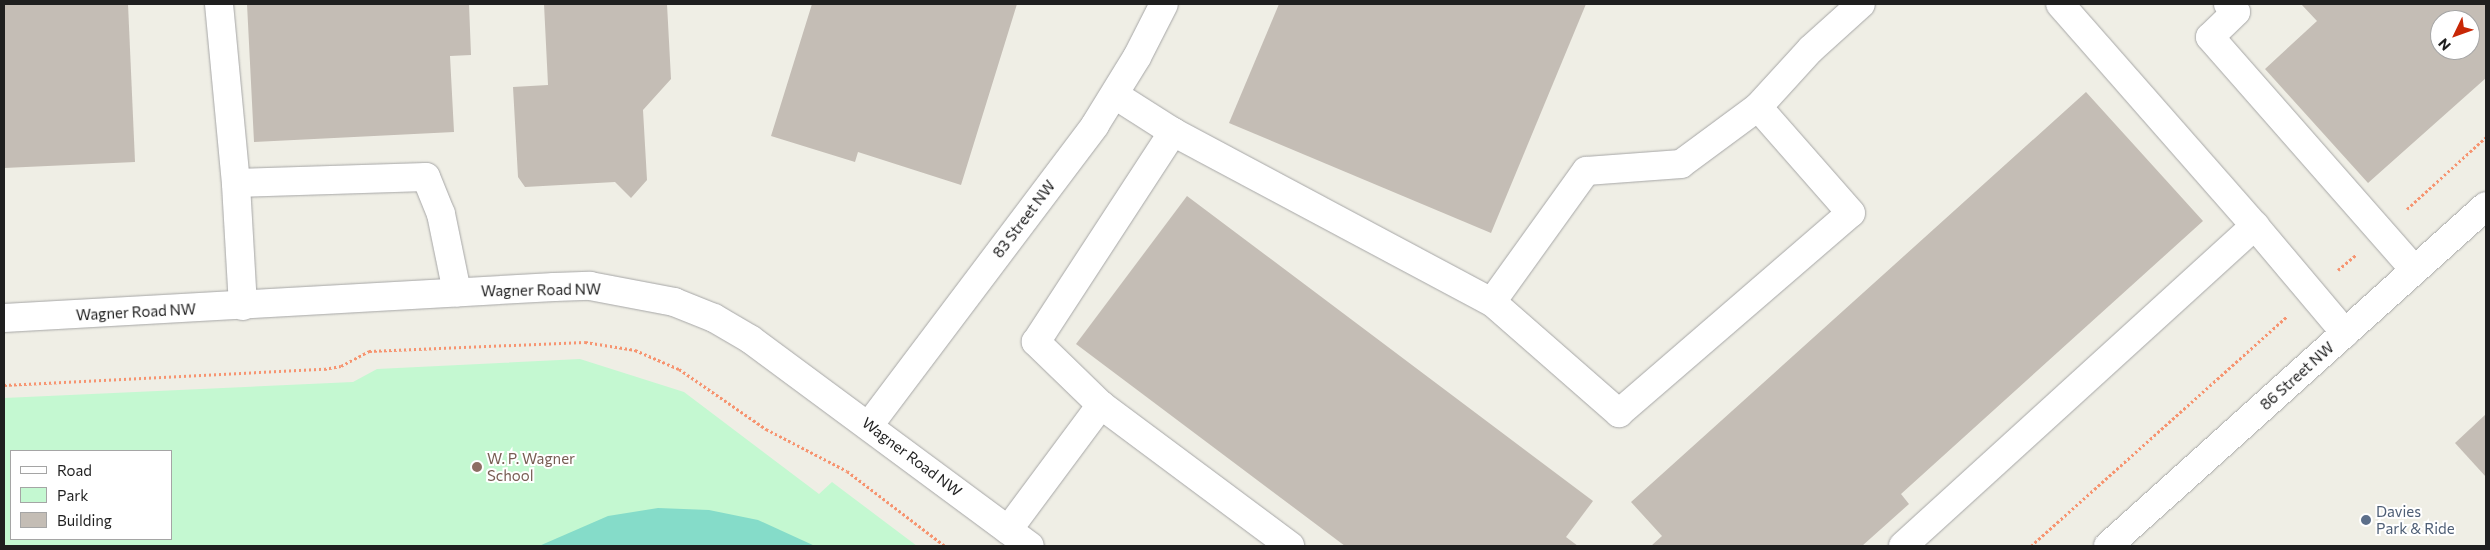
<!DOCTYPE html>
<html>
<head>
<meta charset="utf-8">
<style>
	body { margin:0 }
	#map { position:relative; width:2490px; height:550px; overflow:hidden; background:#efeee5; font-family:Commissioner,sans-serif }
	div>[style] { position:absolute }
	.park>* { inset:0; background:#c4f8d1 }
	.pitch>* { inset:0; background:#85dcc9 }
	.building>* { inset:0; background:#c4bdb5 }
	.path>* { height:3px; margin-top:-1.5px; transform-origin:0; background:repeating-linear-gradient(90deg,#f69470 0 2.5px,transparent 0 5px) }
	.roads { filter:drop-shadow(0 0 1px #a6a6a6) drop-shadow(0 0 1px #a6a6a6) }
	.minor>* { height:28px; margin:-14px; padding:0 14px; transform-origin:14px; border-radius:14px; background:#fff }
	.dots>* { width:14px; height:14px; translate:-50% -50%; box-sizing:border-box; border:2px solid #fff; border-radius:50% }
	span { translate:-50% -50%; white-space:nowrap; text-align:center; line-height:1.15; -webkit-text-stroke:4px #fff; paint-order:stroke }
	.street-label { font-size:15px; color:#1f1f1f }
	.education-label { font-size:15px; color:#785e54 }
	.left { translate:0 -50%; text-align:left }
	.service-label { font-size:15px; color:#4e5e75 }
	.frame { position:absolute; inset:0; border:5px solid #1f1f1f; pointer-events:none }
	.legend { position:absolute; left:10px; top:450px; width:162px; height:90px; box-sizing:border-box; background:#fff; border:1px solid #a5a5a5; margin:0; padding:6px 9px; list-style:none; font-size:15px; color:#1f1f1f }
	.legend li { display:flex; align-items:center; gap:10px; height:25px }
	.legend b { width:25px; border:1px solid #a5a5a5 }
	.north { position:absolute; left:2430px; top:10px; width:50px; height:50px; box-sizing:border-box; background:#fff; border:1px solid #a5a5a5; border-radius:50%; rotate:228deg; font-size:14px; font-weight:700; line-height:20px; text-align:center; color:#1f1f1f }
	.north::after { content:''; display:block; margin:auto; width:18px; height:22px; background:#c82706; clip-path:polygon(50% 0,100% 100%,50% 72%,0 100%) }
</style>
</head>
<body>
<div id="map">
	<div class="park">
		<i style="clip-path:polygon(evenodd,580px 359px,684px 392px,819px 494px,832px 482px,917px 546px,4px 546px,4px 398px,353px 382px,377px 369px,580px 359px,11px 451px,171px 451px,171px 539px,11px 539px,11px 451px)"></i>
	</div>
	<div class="pitch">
		<i style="clip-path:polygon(658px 508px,709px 510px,758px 520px,815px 546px,539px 546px,608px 516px)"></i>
	</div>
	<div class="building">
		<i style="clip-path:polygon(4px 4px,128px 4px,135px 162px,4px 168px)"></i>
		<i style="clip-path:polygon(247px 4px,469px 4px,471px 55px,450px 56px,454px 132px,254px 142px)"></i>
		<i style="clip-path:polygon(544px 4px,667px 4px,671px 79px,643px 110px,647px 180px,631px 198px,615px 182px,525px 187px,518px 177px,513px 87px,548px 85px)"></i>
		<i style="clip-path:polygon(812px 4px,1017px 4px,961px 185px,858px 152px,855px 162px,771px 136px)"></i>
		<i style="clip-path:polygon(1279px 4px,1586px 4px,1491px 233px,1229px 123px)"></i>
		<i style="clip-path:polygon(evenodd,2301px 4px,2486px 4px,2486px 78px,2368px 183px,2265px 69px,2317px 21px,2301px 4px,2440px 20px,2470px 20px,2470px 50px,2440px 50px,2440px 20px)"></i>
		<i style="clip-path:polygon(2086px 92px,2203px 221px,1901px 494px,1909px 504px,1862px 546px,1651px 546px,1662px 536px,1631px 502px)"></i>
		<i style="clip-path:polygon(1187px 196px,1593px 501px,1566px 537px,1578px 546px,1345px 546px,1076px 344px)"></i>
		<i style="clip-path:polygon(2486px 414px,2486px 477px,2455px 443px)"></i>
	</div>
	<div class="path">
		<i style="left:2407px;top:209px;width:107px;rotate:-42.3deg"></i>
		<i style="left:2338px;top:270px;width:23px;rotate:-40deg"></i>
		<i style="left:4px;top:385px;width:320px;rotate:-2.9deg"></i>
		<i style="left:324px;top:369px;width:17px;rotate:-10deg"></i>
		<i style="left:341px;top:366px;width:32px;rotate:-28deg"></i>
		<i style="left:369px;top:351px;width:216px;rotate:-2.4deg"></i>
		<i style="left:585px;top:342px;width:51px;rotate:9.1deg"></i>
		<i style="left:635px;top:350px;width:48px;rotate:23.4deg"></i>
		<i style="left:679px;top:369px;width:106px;rotate:34.6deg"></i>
		<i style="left:766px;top:429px;width:91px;rotate:27.4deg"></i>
		<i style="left:847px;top:471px;width:123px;rotate:37.4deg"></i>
		<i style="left:2031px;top:546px;width:344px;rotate:-41.9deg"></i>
	</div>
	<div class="roads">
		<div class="minor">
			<i style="left:219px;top:4px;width:180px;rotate:84.6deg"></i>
			<i style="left:2228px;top:4px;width:11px;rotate:45deg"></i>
			<i style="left:2236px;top:12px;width:36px;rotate:136deg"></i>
			<i style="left:2210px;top:37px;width:310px;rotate:48.7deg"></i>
			<i style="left:1115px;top:95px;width:69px;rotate:32.5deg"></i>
			<i style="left:1173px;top:132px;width:361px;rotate:28.1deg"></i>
			<i style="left:1492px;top:302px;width:169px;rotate:41.2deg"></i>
			<i style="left:1619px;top:413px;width:306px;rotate:-40.8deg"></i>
			<i style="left:1851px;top:213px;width:141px;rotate:-131.3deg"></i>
			<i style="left:1758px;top:107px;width:96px;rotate:143.5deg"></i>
			<i style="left:1681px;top:164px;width:95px;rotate:175.8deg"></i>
			<i style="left:1586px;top:171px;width:161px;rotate:125.7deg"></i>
			<i style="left:1758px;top:107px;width:79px;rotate:-47.6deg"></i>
			<i style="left:1811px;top:49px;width:67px;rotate:-42deg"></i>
			<i style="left:2255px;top:226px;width:140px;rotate:49.9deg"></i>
			<i style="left:243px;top:306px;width:123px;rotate:-93.3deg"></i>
			<i style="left:236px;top:183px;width:190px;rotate:-1.8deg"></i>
			<i style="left:426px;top:177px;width:40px;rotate:68deg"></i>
			<i style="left:441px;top:214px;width:80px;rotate:78.4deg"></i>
			<i style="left:4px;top:318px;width:551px;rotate:-3.23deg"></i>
			<i style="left:554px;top:287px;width:36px;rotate:-2deg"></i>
			<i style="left:590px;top:286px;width:86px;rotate:10.8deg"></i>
			<i style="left:674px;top:302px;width:43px;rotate:21.8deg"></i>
			<i style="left:714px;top:318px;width:42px;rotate:30.3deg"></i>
			<i style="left:750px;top:339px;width:348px;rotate:36.5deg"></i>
			<i style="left:1101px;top:405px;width:91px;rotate:-135.9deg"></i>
			<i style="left:1036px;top:342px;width:251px;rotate:-56.9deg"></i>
			<i style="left:870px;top:424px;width:374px;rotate:-53deg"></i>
			<i style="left:1095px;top:125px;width:80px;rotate:-58.3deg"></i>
			<i style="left:1137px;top:57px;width:59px;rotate:-63deg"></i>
			<i style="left:1008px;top:530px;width:156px;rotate:-53.4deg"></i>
			<i style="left:1101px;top:405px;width:236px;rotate:36.7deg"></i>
			<i style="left:1903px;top:546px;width:476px;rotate:-42.3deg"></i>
			<i style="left:2255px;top:226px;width:295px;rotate:-131.3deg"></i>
			<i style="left:2108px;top:546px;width:508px;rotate:-41.97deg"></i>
		</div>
	</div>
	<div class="dots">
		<i style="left:477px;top:467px;background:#8d6e63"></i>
		<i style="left:2366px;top:520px;background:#5c6f8a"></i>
	</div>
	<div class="street-label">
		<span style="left:1024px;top:219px;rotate:-53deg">83 Street NW</span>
		<span style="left:541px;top:290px;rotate:-1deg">Wagner Road NW</span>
		<span style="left:136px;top:312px;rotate:-3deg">Wagner Road NW</span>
		<span style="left:2297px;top:376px;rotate:-42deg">86 Street NW</span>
		<span style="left:912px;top:457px;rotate:37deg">Wagner Road NW</span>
	</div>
	<div class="education-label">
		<span class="left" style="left:487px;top:467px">W. P. Wagner<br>School</span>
	</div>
	<div class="service-label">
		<span class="left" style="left:2376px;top:520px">Davies<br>Park &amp; Ride</span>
	</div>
	<div class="frame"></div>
	<ul class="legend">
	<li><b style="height:6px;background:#fff"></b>Road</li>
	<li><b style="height:14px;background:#c4f8d1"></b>Park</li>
	<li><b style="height:14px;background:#c4bdb5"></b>Building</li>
	</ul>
	<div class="north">N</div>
</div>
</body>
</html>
